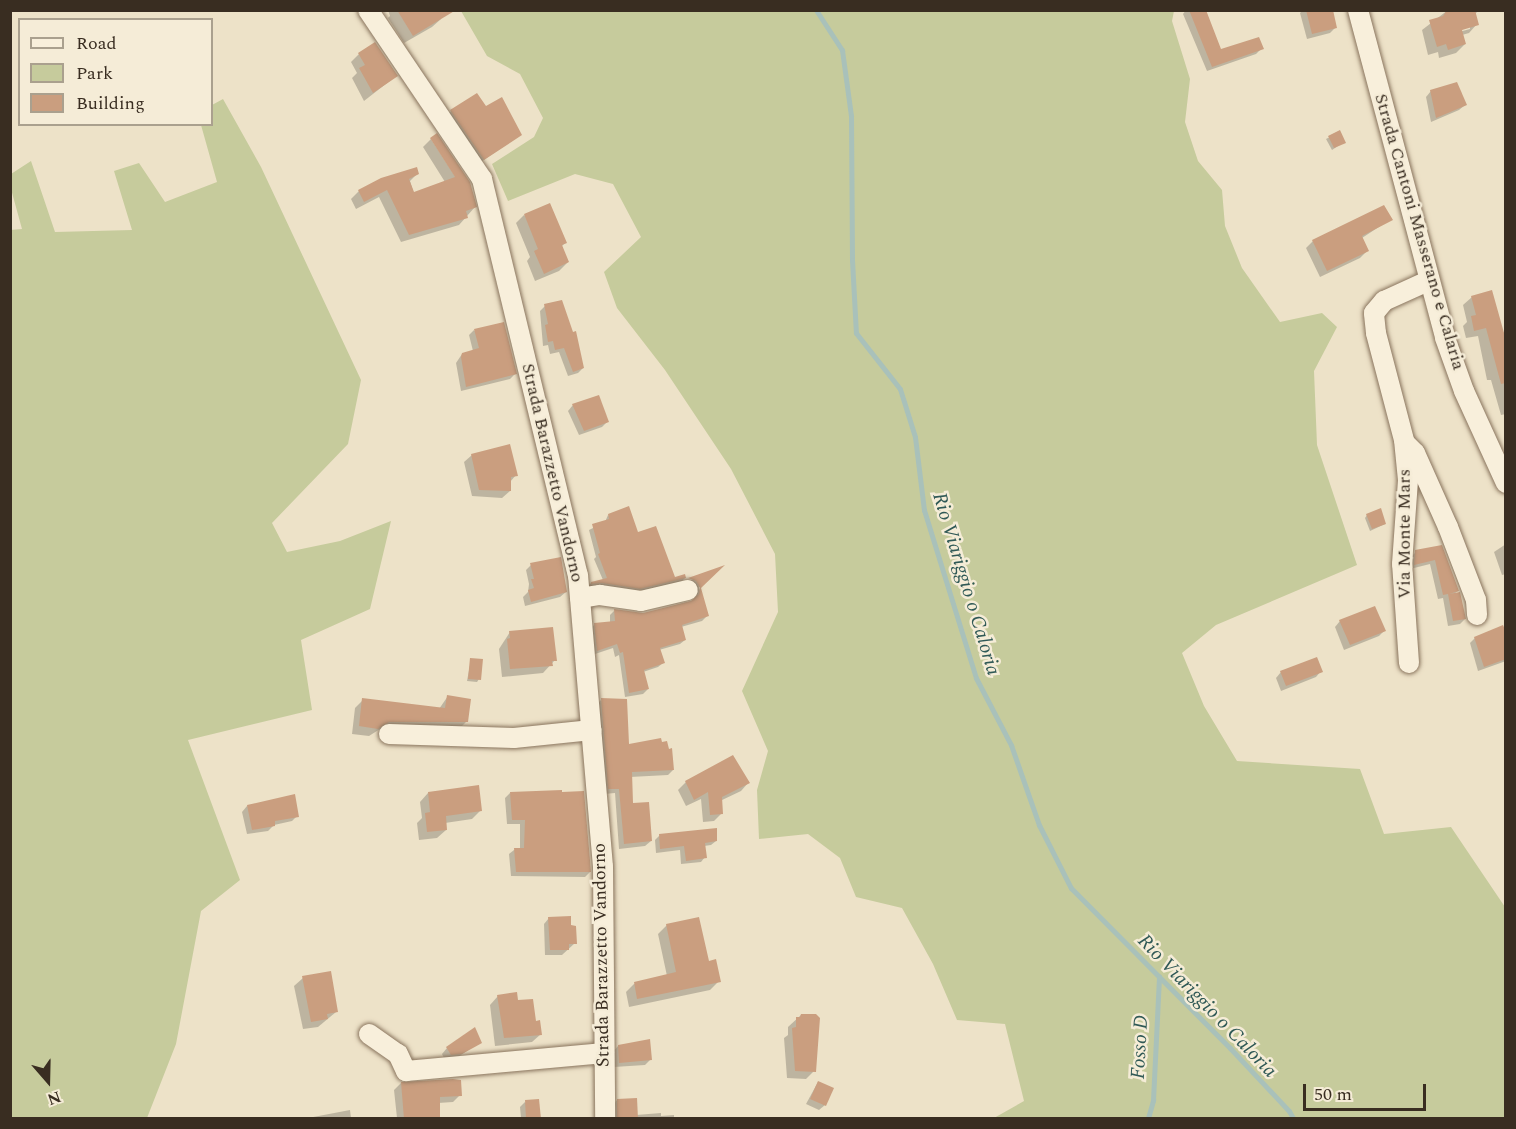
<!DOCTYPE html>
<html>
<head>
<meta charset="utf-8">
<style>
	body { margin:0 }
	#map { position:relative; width:1516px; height:1129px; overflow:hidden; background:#ede2c8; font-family:Spectral,serif }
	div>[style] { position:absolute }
	.green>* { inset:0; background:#c6cb9c }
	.shadow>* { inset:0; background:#0003 }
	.stream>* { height:5px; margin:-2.5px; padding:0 2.5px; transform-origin:2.5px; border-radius:2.5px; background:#a9c1ba }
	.building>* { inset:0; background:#ca9e7f }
	.roads { filter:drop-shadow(0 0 2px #89745d) drop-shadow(0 0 2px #89745d) }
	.minor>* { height:20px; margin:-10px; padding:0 10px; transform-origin:10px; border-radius:10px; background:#f8efdb }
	span { translate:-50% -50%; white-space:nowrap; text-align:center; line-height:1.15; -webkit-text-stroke:5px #f5ecd7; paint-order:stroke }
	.street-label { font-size:18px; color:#392d21 }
	.water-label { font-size:20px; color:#305956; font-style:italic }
	.frame { position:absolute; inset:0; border:12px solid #392d21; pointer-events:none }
	.legend { position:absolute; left:18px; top:18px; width:195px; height:108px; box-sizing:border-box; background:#f5ecd7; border:2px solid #aaa08e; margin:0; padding:8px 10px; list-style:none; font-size:18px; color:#392d21 }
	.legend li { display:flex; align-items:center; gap:12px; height:30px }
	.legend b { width:30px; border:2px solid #aaa08e }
	.north { position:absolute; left:18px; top:1051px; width:60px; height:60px; -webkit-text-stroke:4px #f5ecd7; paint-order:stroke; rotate:160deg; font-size:16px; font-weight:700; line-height:24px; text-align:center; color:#392d21 }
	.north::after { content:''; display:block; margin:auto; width:21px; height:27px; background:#392d21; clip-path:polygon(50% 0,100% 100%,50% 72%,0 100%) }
	.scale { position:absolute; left:1303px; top:1084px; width:123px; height:27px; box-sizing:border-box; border:3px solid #392d21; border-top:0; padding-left:8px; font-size:18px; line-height:21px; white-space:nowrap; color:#392d21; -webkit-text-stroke:4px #f5ecd7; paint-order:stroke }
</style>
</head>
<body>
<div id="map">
	<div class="green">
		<i style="clip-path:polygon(461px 11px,1174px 11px,1172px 21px,1190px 79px,1185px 122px,1198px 161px,1222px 190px,1225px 226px,1242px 268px,1280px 322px,1322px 313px,1337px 327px,1314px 371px,1317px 445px,1357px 565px,1216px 625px,1182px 653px,1204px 706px,1237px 761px,1360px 769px,1384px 834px,1451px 827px,1505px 907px,1505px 1118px,994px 1118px,1024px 1101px,1005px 1024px,957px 1020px,933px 964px,902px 908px,856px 897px,840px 858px,808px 834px,759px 839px,757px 790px,768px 751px,742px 691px,778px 612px,775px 554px,731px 469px,665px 370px,617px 308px,604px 272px,641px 237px,613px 184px,575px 174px,508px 201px,492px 164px,534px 137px,543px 118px,520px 74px,487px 56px)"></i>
		<i style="clip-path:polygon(223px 99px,261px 167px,361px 380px,348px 444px,272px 523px,287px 552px,340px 541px,391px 521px,370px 609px,301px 640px,312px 710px,188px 740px,240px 880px,201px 911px,176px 1044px,147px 1118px,11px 1118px,10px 230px,22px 229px,11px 189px,11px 174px,31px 161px,55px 232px,132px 230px,114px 171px,139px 163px,165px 202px,217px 182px,201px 125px,212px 124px,212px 105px)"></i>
	</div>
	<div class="shadow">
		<i style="clip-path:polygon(436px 10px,441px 19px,432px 27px,404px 43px,388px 18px,390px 16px,388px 10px)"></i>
		<i style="clip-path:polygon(1186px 10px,1205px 10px,1220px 51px,1262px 48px,1256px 54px,1207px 71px,1183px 14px)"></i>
		<i style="clip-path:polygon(1303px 10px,1331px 10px,1335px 28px,1330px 33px,1307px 39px,1300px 13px)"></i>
		<i style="clip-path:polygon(evenodd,1448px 10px,1478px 10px,1475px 15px,1477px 24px,1469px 33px,1462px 35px,1465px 44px,1456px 53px,1439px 58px,1438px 52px,1428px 55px,1422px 30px,1448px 10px,1470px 26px,1470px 29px,1455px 33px,1470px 26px)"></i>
		<i style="clip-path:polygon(359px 54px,396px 76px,364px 101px,352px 78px,357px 73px,351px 62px)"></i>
		<i style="clip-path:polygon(1431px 91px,1465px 105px,1459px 110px,1431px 122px,1426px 97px)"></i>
		<i style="clip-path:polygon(486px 108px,521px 134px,478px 164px,446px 117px,451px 111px)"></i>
		<i style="clip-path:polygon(1340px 132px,1344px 142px,1332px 150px,1326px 139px)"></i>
		<i style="clip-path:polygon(431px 139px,475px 207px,459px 225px,401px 242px,379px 197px,356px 209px,351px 199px,359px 191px,418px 173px,410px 181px,414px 194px,445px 182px,423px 147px)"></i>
		<i style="clip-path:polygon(524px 215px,565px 243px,561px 247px,568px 262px,559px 271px,535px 281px,527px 261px,530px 257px,516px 223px)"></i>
		<i style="clip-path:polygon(1391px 219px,1362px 238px,1367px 251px,1360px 258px,1320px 277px,1306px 248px,1313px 241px)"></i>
		<i style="clip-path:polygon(1472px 297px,1506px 336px,1506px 414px,1501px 415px,1491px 380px,1487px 380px,1478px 336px,1466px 338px,1463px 326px,1467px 322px,1463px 305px)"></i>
		<i style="clip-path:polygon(545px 306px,583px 368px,578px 373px,568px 376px,559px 352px,550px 354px,548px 345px,543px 346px,540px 311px)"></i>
		<i style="clip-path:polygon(474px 330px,515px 374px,510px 379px,461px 391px,456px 363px,462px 354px,473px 351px,469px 335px)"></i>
		<i style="clip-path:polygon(573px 405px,607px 422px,602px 427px,579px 435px,568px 411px)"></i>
		<i style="clip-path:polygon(472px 455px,516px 475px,510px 482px,510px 491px,502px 498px,472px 496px,464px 462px)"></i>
		<i style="clip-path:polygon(608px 515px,638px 534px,674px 579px,685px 578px,681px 582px,635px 592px,587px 588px,591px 583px,603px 580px,594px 559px,596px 557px,589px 530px,605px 522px)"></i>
		<i style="clip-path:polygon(1367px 515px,1385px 524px,1370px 531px,1365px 518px)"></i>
		<i style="clip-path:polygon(1506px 544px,1506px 574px,1502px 575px,1494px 552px)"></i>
		<i style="clip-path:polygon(1441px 547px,1458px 591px,1454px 594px,1465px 619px,1460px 624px,1448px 626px,1443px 598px,1438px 599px,1430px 564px,1410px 569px,1411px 557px,1416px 552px)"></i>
		<i style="clip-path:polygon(531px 565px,566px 592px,560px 597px,525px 606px,523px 597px,528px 592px,529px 584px,526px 570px)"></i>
		<i style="clip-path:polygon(719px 568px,699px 587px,707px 616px,702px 621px,681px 627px,685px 640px,680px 644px,659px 650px,663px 663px,658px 667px,643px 672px,648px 689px,643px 694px,625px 697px,619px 655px,615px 657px,613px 648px,592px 655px,590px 629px,595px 624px,610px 623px,610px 615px,614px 611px,643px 614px,695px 600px,696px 593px,685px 583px)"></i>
		<i style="clip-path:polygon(1340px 621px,1384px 631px,1379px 636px,1344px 650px,1335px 627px)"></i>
		<i style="clip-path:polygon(510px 632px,555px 660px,543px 673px,502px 677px,499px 649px)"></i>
		<i style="clip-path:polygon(1506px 637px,1506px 661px,1478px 671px,1470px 643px,1475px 638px)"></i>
		<i style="clip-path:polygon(471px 660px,479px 679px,477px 682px,467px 681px)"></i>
		<i style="clip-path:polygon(1321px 671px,1316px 677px,1281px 691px,1276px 678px,1281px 672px)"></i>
		<i style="clip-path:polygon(448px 696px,467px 721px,459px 729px,380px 729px,369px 736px,352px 734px,355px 708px,363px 700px,439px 709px)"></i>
		<i style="clip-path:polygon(601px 700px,627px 746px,673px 770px,668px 775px,630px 777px,632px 805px,651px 841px,645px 846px,619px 849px,615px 793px,604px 794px,596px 705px)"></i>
		<i style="clip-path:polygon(686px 782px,748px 783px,741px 791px,720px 801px,722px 813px,714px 821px,703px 822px,701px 799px,686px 806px,678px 790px)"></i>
		<i style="clip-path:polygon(428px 793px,480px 811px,472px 819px,445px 823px,446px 830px,437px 838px,419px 840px,417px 823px,422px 818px,420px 802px)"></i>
		<i style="clip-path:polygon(510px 793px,590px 872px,585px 877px,511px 876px,509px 854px,514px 850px,520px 850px,520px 824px,507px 824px,505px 798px)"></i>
		<i style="clip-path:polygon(247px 806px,297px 816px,292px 821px,274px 825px,268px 831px,247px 834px,242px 812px)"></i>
		<i style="clip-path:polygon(659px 836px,716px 841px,711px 845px,704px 846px,705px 857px,701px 862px,681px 864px,680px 850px,656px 853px,655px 840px)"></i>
		<i style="clip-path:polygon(549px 918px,570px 927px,575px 943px,562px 955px,545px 955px,544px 924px)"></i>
		<i style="clip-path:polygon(667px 925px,708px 962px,719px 981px,710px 990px,629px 1007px,626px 992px,634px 984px,667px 976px,658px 934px)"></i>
		<i style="clip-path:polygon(303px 978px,336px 1012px,318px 1027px,303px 1029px,294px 986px)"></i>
		<i style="clip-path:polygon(498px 996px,517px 1002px,535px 1022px,541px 1034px,532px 1042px,495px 1046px,490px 1005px)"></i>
		<i style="clip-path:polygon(801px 1015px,819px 1019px,814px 1071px,806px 1079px,787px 1078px,784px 1038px,788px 1035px,788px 1027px)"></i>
		<i style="clip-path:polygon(480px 1042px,455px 1059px,445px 1060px,442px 1054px,447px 1048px)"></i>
		<i style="clip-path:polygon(618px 1046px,650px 1060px,645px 1065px,614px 1067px,613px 1052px)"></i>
		<i style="clip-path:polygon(818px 1082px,825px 1105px,819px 1110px,806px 1104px)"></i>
		<i style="clip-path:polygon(401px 1083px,460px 1095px,453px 1102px,438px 1103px,439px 1118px,397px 1118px,394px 1090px)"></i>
		<i style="clip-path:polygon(617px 1100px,636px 1115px,661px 1113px,661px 1116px,674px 1115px,674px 1118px,612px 1118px,613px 1105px)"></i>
		<i style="clip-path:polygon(525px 1102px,539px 1118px,521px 1118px,520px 1107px)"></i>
		<i style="clip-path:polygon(350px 1110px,351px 1118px,308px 1118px)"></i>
	</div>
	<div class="stream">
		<i style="left:816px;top:10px;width:48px;rotate:57deg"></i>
		<i style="left:842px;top:50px;width:67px;rotate:82.2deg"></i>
		<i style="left:851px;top:116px;width:144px;rotate:89.6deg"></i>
		<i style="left:852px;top:260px;width:73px;rotate:86.9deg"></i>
		<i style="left:856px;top:333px;width:71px;rotate:51.8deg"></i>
		<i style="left:900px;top:389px;width:50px;rotate:72.6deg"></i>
		<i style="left:915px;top:437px;width:74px;rotate:83deg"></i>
		<i style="left:924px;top:510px;width:176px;rotate:72.8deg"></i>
		<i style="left:976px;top:678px;width:76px;rotate:62.4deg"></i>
		<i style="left:1011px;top:745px;width:85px;rotate:70.7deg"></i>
		<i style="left:1039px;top:825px;width:71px;rotate:63.1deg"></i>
		<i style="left:1071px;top:888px;width:226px;rotate:45.2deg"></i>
		<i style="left:1230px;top:1048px;width:86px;rotate:46.9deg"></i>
		<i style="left:1289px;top:1111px;width:8px;rotate:60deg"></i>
		<i style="left:1148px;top:1118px;width:19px;rotate:-74deg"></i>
		<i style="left:1153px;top:1100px;width:124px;rotate:-87.2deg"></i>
	</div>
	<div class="building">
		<i style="clip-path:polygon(397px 10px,456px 10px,413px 36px)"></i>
		<i style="clip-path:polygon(1189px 10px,1206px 10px,1221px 49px,1259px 37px,1264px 49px,1212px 67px)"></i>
		<i style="clip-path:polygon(1306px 10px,1333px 10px,1337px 28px,1312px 34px)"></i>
		<i style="clip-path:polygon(1447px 10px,1475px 10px,1479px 25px,1462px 30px,1466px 44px,1448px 50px,1446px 44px,1437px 47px,1429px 20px,1443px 16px)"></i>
		<i style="clip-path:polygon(375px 42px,398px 76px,373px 93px,359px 68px,365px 65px,358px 53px)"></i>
		<i style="clip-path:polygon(1457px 82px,1467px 105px,1436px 118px,1430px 90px)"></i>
		<i style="clip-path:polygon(477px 93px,486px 106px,502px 97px,522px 135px,484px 160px,450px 110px)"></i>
		<i style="clip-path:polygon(1340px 130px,1346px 143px,1334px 148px,1328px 136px)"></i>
		<i style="clip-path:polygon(437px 133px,470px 182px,477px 207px,466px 211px,468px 218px,409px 235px,387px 190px,364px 202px,358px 190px,381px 178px,417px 167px,419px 174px,409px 179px,414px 192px,455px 177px,430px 138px)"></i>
		<i style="clip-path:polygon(550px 203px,567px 243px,562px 245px,569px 262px,544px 274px,534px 251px,538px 249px,524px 214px)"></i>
		<i style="clip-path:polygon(1384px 205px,1393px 220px,1362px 236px,1369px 251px,1327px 271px,1312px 240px)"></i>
		<i style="clip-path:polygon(1492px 290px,1506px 340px,1506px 383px,1501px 384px,1486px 328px,1474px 331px,1471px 316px,1476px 315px,1471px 296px)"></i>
		<i style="clip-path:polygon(562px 300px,573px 332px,576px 331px,584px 368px,573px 372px,564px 348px,555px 350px,553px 341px,548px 342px,545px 325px,548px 324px,544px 304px)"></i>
		<i style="clip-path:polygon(504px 322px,517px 374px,466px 387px,461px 357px,462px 353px,479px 348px,474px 329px)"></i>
		<i style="clip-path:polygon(599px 395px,609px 422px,584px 431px,572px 404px)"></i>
		<i style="clip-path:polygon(510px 444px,518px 476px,511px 477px,511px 491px,479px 490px,471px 454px)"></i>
		<i style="clip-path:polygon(629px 506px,638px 532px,656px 526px,675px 577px,685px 574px,686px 578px,640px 589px,602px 583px,591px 584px,591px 582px,607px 578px,598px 554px,600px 553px,592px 524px,609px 519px,608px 514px)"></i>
		<i style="clip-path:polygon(1381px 508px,1386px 524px,1372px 529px,1366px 514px)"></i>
		<i style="clip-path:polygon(1442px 545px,1459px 591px,1449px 594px,1460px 592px,1466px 619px,1453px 621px,1448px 594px,1443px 595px,1435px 560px,1414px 565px,1415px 550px)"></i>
		<i style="clip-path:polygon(561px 557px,567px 592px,531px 602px,528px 590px,534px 588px,531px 579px,534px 579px,530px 563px)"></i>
		<i style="clip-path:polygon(725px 565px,701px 588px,709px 616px,682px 625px,686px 640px,660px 648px,665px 663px,644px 670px,649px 689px,629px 693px,623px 652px,620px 653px,617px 644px,597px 651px,594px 623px,615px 621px,614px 609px,643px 613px,691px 601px,699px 594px,700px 588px,696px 581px,688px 578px)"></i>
		<i style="clip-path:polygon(1375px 606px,1386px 631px,1350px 645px,1339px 620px)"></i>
		<i style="clip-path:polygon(1503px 625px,1506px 632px,1506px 659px,1484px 667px,1474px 637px)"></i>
		<i style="clip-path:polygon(553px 627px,557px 661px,552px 661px,553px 666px,510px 669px,507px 639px,510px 638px,509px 631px)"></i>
		<i style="clip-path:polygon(1317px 657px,1323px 672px,1286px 686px,1280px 671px)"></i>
		<i style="clip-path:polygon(470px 658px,483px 659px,481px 680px,468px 679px)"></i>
		<i style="clip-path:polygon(447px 695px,471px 699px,468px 722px,389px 722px,378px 729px,359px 726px,362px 698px,445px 708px)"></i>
		<i style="clip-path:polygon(601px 698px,627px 699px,629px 744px,661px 738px,662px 742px,667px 741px,669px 749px,672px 748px,674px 770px,632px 772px,633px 803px,649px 802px,652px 841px,624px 844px,619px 789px,608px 789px)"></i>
		<i style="clip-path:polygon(733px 755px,750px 783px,722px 797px,723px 814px,710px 815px,708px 792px,694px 800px,685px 781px)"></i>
		<i style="clip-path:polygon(479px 785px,482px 811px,446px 816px,447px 830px,427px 832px,425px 813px,430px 812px,428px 792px)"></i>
		<i style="clip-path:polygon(562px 790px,562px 792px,584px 791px,591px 872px,516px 872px,514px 848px,524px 848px,525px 820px,512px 820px,510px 792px)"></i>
		<i style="clip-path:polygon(295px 794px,299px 817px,275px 821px,275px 826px,252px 830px,247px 805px)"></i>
		<i style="clip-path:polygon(717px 828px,717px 841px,705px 843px,707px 858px,686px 861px,684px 846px,660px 849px,659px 834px)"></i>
		<i style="clip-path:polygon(571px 916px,571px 925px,576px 926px,577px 944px,569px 944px,569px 950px,550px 950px,548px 917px)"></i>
		<i style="clip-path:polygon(699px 917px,709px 961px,716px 959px,721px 982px,637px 999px,634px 982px,676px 972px,666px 924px)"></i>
		<i style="clip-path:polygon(331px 971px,338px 1012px,327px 1014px,328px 1019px,311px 1022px,302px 976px)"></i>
		<i style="clip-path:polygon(517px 992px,518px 1000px,533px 999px,536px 1021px,540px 1020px,542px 1035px,504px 1038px,497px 995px)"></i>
		<i style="clip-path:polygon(801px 1014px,816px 1014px,820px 1018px,816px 1072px,795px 1071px,792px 1028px,796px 1027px,796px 1017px,800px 1017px)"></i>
		<i style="clip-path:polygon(475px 1027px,482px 1043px,462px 1054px,451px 1055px,446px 1047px)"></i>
		<i style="clip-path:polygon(650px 1039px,652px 1060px,619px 1063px,618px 1045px)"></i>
		<i style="clip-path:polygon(453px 1079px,461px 1080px,462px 1096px,440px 1097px,440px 1119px,404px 1119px,401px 1082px)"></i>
		<i style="clip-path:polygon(818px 1081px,834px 1088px,826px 1106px,810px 1099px)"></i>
		<i style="clip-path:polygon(637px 1098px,638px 1119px,617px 1119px,617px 1099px)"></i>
		<i style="clip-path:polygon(539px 1099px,541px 1119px,526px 1119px,525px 1100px)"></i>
	</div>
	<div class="roads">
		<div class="minor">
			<i style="left:368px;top:10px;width:204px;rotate:56deg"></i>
			<i style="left:482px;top:179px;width:407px;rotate:76.4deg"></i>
			<i style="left:578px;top:575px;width:293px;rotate:85.1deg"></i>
			<i style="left:603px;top:867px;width:251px;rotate:89.5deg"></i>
			<i style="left:1358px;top:10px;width:339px;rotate:75.1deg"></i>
			<i style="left:1445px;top:338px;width:56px;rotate:70.3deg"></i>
			<i style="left:1464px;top:391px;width:101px;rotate:65.5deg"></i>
			<i style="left:1407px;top:445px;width:11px;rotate:45deg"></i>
			<i style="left:1415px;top:453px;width:81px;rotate:66deg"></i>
			<i style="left:1448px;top:527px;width:78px;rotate:69deg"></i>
			<i style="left:1476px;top:600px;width:15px;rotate:86deg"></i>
			<i style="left:580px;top:598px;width:20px;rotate:-9deg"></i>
			<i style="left:600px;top:595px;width:41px;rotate:8.3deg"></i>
			<i style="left:641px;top:601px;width:48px;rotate:-13.2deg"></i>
			<i style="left:1409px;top:663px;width:99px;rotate:-94deg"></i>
			<i style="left:1402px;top:564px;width:84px;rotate:-85.9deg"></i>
			<i style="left:1408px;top:480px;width:40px;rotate:-95.7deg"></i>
			<i style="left:1404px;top:440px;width:111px;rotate:-104.7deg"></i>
			<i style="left:1376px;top:333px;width:20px;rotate:-96deg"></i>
			<i style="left:1374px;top:313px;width:16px;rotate:-50deg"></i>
			<i style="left:1384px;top:301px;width:48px;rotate:-24.4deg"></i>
			<i style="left:389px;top:734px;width:125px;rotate:1.8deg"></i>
			<i style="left:514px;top:738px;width:78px;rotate:-5.9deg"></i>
			<i style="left:369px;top:1034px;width:35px;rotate:35deg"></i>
			<i style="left:398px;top:1054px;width:19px;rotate:65deg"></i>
			<i style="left:406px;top:1071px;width:199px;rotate:-5.2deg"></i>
		</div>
	</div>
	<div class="street-label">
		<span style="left:1419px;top:232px;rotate:74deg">Strada Cantoni Masserano e Calaria</span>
		<span style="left:552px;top:473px;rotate:77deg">Strada Barazzetto Vandorno</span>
		<span style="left:1405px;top:534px;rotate:-90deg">Via Monte Mars</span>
		<span style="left:602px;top:955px;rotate:-91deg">Strada Barazzetto Vandorno</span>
	</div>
	<div class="water-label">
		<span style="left:966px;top:584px;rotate:73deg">Rio Viariggio o Caloria</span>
		<span style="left:1207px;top:1006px;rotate:46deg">Rio Viariggio o Caloria</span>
		<span style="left:1140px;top:1047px;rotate:-87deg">Fosso D</span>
	</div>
	<div class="frame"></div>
	<ul class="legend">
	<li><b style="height:8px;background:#f8efdb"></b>Road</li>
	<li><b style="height:16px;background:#c6cb9c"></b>Park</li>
	<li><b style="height:16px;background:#ca9e7f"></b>Building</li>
	</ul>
	<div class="north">N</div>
	<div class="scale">50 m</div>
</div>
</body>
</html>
